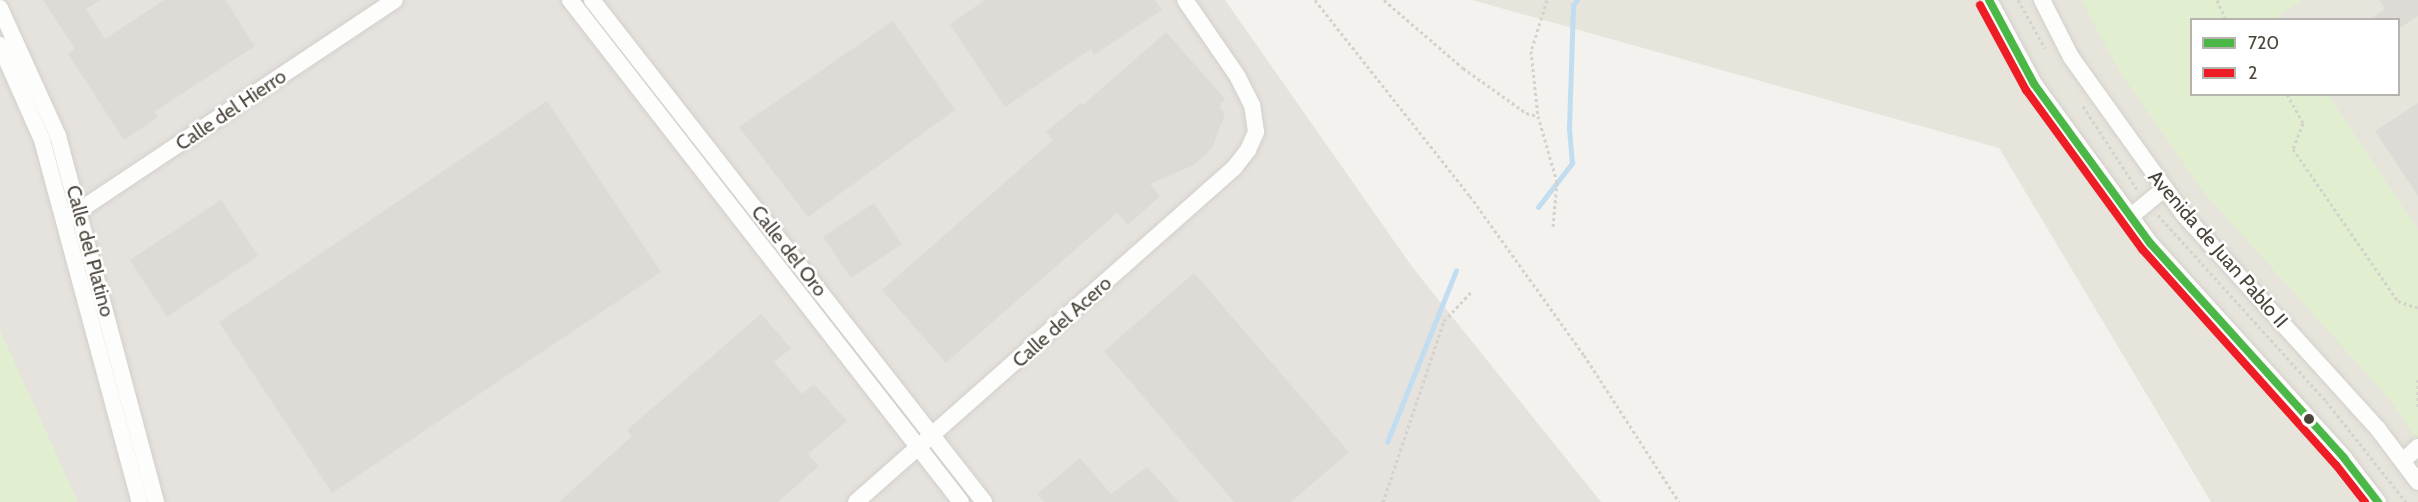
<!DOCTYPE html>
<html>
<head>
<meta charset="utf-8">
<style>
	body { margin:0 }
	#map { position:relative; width:2418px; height:502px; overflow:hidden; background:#f4f2ee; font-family:Cabin,sans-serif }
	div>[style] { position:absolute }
	.residential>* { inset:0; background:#e7e4dc }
	.industrial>* { inset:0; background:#e6e2de }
	.green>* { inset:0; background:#e1eecf }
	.stream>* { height:5px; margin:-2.5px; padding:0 2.5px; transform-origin:2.5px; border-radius:2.5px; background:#c0ddf1 }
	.building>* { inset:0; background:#dedbd6 }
	.path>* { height:3px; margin-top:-1.5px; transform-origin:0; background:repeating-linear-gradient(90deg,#d3d2cc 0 3px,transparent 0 6px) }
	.roads { filter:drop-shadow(0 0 2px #d2d0cb) drop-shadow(0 0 2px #d2d0cb) }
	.street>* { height:16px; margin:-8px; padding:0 8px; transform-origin:8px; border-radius:8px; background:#fdfdfc }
	.bus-1>* { height:8px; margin:-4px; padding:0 4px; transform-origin:4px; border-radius:4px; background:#4ab747 }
	.bus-2>* { height:8px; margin:-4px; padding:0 4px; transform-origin:4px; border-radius:4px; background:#ee1c25 }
	.dots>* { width:16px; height:16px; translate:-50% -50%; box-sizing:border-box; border:3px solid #fff; border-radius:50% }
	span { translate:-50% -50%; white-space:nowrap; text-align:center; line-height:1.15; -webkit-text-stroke:5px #fff; paint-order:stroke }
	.street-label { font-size:20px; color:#4b4439 }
	.legend { position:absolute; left:2190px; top:18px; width:210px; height:78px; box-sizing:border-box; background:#fff; border:2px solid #b7b4b0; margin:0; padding:8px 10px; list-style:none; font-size:18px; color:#4b4439 }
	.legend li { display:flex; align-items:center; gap:12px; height:30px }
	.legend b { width:30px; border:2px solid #b7b4b0 }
</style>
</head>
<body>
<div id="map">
	<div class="residential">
		<i style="clip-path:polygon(evenodd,1472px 0,2418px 0,2418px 502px,2211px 502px,1999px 148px,1472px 0,2192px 20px,2398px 20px,2398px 94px,2192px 94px,2192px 20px)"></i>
	</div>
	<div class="industrial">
		<i style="clip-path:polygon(0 0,1225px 0,1413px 268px,1601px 502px,13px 502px,0 466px)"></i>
	</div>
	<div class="green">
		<i style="clip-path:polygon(2081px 0,2303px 0,2277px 16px,2278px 19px,2192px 20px,2192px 94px,2328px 95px,2418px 230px,2418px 441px,2391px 401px,2202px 190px,2120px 72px)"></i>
		<i style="clip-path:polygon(0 330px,78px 502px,0 502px)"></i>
	</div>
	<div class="stream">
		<i style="left:1538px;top:207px;width:56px;rotate:-52.3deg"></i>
		<i style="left:1572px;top:163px;width:36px;rotate:-95deg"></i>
		<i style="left:1569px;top:127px;width:122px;rotate:-88.1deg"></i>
		<i style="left:1573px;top:5px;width:6px;rotate:-51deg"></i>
		<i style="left:1387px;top:442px;width:185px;rotate:-68.1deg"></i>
	</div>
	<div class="building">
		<i style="clip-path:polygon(43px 0,100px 0,86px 9px,105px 39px,164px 0,225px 0,255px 46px,154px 112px,158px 117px,124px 140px,68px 54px,75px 49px)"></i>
		<i style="clip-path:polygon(985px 0,1155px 0,1162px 10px,1094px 55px,1091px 49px,1005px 107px,950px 24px)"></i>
		<i style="clip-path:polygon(2379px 0,2418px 0,2418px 16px,2398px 29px,2398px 20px,2369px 20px,2385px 9px)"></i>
		<i style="clip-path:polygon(893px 21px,955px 110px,808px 217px,739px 127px)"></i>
		<i style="clip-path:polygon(1166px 32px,1225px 99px,1219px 107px,1225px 114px,1212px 148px,1194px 165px,1150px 184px,1160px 196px,1128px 225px,1117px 213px,946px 363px,882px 290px,1053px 140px,1046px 132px,1081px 103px,1083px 105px)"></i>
		<i style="clip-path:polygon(547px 101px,661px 272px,332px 493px,219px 322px)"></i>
		<i style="clip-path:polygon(2418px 103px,2418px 196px,2375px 131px)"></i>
		<i style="clip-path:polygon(221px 200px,258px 256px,167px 317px,130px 260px)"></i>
		<i style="clip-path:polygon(874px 203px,902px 244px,851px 278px,823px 237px)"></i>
		<i style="clip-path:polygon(1194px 273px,1349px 452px,1291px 502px,1234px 502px,1104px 351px)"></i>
		<i style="clip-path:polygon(761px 314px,791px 348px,774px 362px,802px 394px,814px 384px,847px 421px,808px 454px,819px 466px,778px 502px,559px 502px,632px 436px,627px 430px)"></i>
		<i style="clip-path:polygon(1080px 458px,1111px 494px,1147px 467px,1179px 502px,1044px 502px,1037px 494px)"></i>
	</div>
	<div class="path">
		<i style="left:1315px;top:0;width:250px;rotate:51.7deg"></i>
		<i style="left:1470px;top:196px;width:196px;rotate:54.4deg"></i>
		<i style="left:1584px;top:355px;width:175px;rotate:57.1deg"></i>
		<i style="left:1384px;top:0;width:104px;rotate:40.7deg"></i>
		<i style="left:1463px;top:68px;width:77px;rotate:35.5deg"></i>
		<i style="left:1526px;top:113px;width:12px;rotate:14deg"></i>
		<i style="left:1547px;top:0;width:53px;rotate:107.4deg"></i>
		<i style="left:1531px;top:51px;width:65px;rotate:83.9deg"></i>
		<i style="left:1538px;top:116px;width:69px;rotate:73.9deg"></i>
		<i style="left:1557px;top:182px;width:45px;rotate:95.1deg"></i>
		<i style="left:2018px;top:0;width:55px;rotate:60.6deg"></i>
		<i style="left:2217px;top:0;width:22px;rotate:66deg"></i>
		<i style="left:2287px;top:94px;width:33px;rotate:61deg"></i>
		<i style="left:2303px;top:123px;width:28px;rotate:111deg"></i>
		<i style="left:2293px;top:149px;width:185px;rotate:55.4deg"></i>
		<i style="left:2398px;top:301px;width:21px;rotate:19deg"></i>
		<i style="left:2083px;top:106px;width:99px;rotate:57deg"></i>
		<i style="left:2158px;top:215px;width:251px;rotate:47.9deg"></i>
		<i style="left:2326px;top:401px;width:129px;rotate:51.6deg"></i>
		<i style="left:2418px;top:379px;width:30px;rotate:90deg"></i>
		<i style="left:1383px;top:502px;width:191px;rotate:-71.4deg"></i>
		<i style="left:1444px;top:321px;width:40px;rotate:-47deg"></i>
	</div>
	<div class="roads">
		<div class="street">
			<i style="left:570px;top:0;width:636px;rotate:52.09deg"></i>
			<i style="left:592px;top:0;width:637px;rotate:52.01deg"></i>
			<i style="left:1989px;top:0;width:95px;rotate:61.8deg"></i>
			<i style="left:2034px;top:84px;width:197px;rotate:53.9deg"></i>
			<i style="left:2150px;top:243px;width:290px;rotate:47.9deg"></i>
			<i style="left:2344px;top:458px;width:56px;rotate:52.3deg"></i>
			<i style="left:2042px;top:0;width:64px;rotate:63deg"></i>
			<i style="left:2071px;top:57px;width:194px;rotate:54.4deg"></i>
			<i style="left:2184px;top:215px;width:289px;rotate:47.8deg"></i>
			<i style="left:2378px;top:429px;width:66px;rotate:53deg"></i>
			<i style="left:0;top:8px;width:141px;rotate:65.6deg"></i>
			<i style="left:58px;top:136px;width:379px;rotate:75deg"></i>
			<i style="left:0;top:45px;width:104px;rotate:66.1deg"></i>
			<i style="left:42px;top:140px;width:375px;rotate:74.9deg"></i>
			<i style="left:71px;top:216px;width:389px;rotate:-33.7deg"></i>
			<i style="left:2130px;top:217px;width:44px;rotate:-39.5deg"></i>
			<i style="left:2404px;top:460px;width:19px;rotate:-43deg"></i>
			<i style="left:856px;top:502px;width:504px;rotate:-41.46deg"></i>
			<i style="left:1234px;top:168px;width:23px;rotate:-52deg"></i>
			<i style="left:1248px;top:150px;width:20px;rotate:-66deg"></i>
			<i style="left:1256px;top:132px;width:27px;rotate:-98deg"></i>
			<i style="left:1252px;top:105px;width:31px;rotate:-117deg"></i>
			<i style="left:1238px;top:77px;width:93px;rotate:-124.5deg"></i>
		</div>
	</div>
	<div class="bus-1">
		<i style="left:1989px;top:0;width:95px;rotate:61.8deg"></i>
		<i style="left:2034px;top:84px;width:197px;rotate:53.9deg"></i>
		<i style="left:2150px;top:243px;width:290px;rotate:47.9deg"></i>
		<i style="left:2344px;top:458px;width:56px;rotate:52.3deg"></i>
	</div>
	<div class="bus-2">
		<i style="left:1980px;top:5px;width:97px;rotate:61.6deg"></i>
		<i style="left:2026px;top:90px;width:197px;rotate:53.9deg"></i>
		<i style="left:2142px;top:249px;width:290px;rotate:48.1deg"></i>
		<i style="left:2336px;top:465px;width:47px;rotate:51.9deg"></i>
	</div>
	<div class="dots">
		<i style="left:2309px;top:419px;background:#4b4439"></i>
	</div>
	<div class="street-label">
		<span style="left:231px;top:110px;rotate:-34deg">Calle del Hierro</span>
		<span style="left:2218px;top:249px;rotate:49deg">Avenida de Juan Pablo II</span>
		<span style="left:90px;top:251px;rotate:75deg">Calle del Platino</span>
		<span style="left:789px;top:251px;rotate:52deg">Calle del Oro</span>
		<span style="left:1062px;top:322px;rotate:-42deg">Calle del Acero</span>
	</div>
	<ul class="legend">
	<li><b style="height:8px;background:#4ab747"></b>720</li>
	<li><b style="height:8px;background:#ee1c25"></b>2</li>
	</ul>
</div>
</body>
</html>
